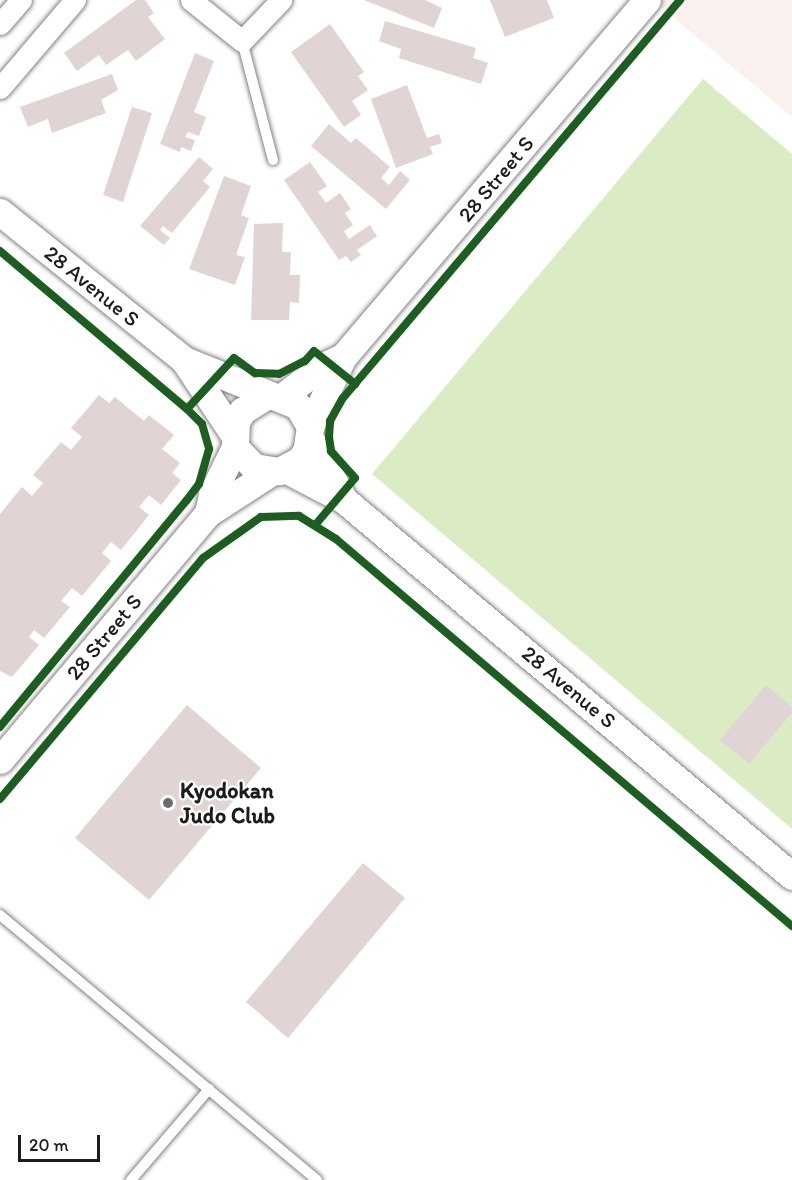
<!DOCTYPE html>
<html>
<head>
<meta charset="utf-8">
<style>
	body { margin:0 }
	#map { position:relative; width:792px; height:1180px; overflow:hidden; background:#fff; font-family:Itim,sans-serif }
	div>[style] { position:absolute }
	.built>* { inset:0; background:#faf0ee }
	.green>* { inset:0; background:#dbecc4 }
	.building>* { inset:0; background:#e0d5d4 }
	.roads { filter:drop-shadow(0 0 2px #828282) drop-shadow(0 0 2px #828282) }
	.service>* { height:10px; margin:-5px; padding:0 5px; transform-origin:5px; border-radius:5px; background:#fff }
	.minor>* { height:21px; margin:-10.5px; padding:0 10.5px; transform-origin:10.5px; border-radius:10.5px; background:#fff }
	.tertiary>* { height:27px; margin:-13.5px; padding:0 13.5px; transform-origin:13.5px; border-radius:13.5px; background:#fff }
	.cycleway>* { height:8px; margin:-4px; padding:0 4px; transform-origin:4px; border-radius:4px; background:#1b5e20 }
	.dots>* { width:16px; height:16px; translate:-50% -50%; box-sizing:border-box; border:3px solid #fff; border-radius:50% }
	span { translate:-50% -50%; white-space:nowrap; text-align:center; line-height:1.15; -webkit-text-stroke:4.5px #fff; paint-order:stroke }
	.street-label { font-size:22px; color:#1c1c1c }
	.poi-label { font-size:22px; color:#1c1c1c; font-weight:700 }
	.left { translate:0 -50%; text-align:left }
	.scale { position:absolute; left:18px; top:1135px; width:82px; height:27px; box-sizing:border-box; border:3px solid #1c1c1c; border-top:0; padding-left:8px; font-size:18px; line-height:21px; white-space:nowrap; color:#1c1c1c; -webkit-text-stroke:4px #fff; paint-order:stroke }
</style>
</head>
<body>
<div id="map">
	<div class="built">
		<i style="clip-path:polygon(653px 0,792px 0,792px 117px)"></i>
	</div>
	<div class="green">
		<i style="clip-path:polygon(703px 79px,792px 154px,792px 829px,372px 474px)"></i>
	</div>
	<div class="building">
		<i style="clip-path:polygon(136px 0,145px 0,154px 13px,148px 17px,165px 39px,136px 61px,128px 50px,106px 65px,99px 55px,77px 71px,64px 53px)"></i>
		<i style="clip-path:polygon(364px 0,425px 0,442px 8px,434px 28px)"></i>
		<i style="clip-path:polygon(490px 0,547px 0,554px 18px,505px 37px)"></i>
		<i style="clip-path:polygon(385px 21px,476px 48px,473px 58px,488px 63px,481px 84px,399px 58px,401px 49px,379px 41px)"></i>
		<i style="clip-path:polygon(330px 24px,364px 72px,358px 76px,368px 90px,352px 101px,361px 115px,344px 127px,291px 52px)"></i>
		<i style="clip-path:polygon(195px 53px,214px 61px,194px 112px,206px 117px,199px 136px,188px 132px,185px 137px,195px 140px,191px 151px,181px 147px,180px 152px,160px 144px)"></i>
		<i style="clip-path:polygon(112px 74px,118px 90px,101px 100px,106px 113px,52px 133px,48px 119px,28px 127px,20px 107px)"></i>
		<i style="clip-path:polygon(407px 85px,427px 138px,439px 134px,442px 143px,430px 147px,433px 154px,396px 168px,371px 99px)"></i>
		<i style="clip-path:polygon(132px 107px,152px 113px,123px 202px,103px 195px)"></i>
		<i style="clip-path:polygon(329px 124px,351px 143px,356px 138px,390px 167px,381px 178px,389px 185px,400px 171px,410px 180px,386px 209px,311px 146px)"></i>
		<i style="clip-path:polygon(199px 157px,213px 169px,203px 181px,210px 187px,172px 233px,163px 226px,160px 230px,170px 238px,164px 245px,140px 226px)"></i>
		<i style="clip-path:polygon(310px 162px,327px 186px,318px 192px,326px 203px,340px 193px,351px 209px,345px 213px,353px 225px,344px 231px,349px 239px,370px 225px,377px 236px,357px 250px,361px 255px,351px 262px,346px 256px,339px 260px,284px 180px)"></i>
		<i style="clip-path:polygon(224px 176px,251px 186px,241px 215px,249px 218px,236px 255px,245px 257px,235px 285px,189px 269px)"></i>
		<i style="clip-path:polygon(283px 223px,282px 252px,291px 252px,290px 275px,300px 275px,299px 303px,290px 302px,289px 320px,251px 320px,254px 224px)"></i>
		<i style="clip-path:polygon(99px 395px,109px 403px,115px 397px,144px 421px,149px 415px,174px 435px,162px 449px,180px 463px,172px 473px,181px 480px,161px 505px,149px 495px,139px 507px,149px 515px,121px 550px,111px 542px,102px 553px,111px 561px,82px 596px,72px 588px,61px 601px,70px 607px,44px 638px,34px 630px,29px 637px,39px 645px,12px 677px,0 671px,0 514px,22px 487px,32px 496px,43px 483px,33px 475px,61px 442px,71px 450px,82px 437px,71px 428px)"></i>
		<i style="clip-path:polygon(766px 685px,792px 707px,792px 713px,749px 764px,720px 740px)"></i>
		<i style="clip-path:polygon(187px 705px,261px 768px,149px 900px,75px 838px)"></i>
		<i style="clip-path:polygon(363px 863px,405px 898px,288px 1038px,246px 1002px)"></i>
	</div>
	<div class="roads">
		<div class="service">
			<i style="left:242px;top:41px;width:123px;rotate:75.4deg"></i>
			<i style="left:0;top:915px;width:413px;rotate:39.9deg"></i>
			<i style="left:131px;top:1180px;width:120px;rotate:-49.4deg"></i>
		</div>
		<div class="minor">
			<i style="left:191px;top:0;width:65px;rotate:38.8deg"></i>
			<i style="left:242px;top:41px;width:57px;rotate:-46.4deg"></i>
			<i style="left:0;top:24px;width:32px;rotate:-49deg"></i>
			<i style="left:0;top:88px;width:116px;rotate:-49.6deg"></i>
		</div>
		<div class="tertiary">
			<i style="left:0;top:212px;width:236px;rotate:38.8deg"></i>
			<i style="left:184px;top:360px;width:123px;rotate:22deg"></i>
			<i style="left:298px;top:406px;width:24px;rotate:60deg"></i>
			<i style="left:310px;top:427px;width:24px;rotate:99deg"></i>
			<i style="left:306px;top:451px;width:11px;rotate:124deg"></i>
			<i style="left:300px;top:460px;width:24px;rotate:152deg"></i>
			<i style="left:279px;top:471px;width:25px;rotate:-171deg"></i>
			<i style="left:254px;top:467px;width:28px;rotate:-134deg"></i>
			<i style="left:235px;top:447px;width:25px;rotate:-88deg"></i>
			<i style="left:236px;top:422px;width:13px;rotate:-61deg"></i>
			<i style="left:242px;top:411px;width:28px;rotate:-32deg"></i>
			<i style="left:184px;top:360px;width:90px;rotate:56.3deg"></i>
			<i style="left:282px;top:397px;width:47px;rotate:-38.1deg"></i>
			<i style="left:319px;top:368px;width:26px;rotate:-25deg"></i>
			<i style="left:310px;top:427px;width:77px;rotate:-64.8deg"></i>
			<i style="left:343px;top:357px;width:469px;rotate:-49.6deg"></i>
			<i style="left:310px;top:438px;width:71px;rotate:61.3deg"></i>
			<i style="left:285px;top:469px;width:67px;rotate:27.7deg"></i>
			<i style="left:344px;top:500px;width:585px;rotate:40.01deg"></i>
			<i style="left:208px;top:513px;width:19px;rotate:-78deg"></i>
			<i style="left:212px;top:494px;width:52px;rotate:-63.9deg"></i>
			<i style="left:0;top:760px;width:323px;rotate:-49.9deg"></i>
			<i style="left:208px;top:513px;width:77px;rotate:-32.9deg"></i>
		</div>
	</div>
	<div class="cycleway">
		<i style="left:0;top:251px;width:245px;rotate:40.2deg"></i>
		<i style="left:187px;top:409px;width:21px;rotate:45deg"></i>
		<i style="left:202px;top:424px;width:26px;rotate:74deg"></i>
		<i style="left:209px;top:449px;width:36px;rotate:106deg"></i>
		<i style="left:199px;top:484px;width:21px;rotate:127deg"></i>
		<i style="left:186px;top:501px;width:293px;rotate:129.5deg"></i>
		<i style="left:187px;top:409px;width:69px;rotate:-47.3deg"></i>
		<i style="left:234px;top:358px;width:26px;rotate:36deg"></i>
		<i style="left:255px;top:373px;width:24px;rotate:2deg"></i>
		<i style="left:279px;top:374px;width:29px;rotate:-27deg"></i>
		<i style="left:305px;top:361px;width:13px;rotate:-48deg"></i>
		<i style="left:314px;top:351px;width:53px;rotate:38.8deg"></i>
		<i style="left:316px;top:524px;width:60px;rotate:-49.7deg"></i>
		<i style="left:355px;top:478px;width:36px;rotate:-132deg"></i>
		<i style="left:331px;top:451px;width:14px;rotate:-98deg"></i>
		<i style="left:329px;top:437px;width:16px;rotate:-86deg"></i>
		<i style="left:330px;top:421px;width:26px;rotate:-61deg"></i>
		<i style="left:343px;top:398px;width:522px;rotate:-49.74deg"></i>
		<i style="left:0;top:799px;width:315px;rotate:-49.9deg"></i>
		<i style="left:203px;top:558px;width:71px;rotate:-35.3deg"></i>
		<i style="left:261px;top:517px;width:38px;rotate:-2deg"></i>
		<i style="left:299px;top:516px;width:44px;rotate:31.9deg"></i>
		<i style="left:336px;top:539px;width:598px;rotate:40.32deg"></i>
	</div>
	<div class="dots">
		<i style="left:168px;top:803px;background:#6b6b6b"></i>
	</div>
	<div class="street-label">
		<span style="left:496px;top:179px;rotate:-50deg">28 Street S</span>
		<span style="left:92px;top:286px;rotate:39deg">28 Avenue S</span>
		<span style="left:104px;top:637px;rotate:-50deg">28 Street S</span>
		<span style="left:569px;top:687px;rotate:40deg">28 Avenue S</span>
	</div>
	<div class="poi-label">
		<span class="left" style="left:180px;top:803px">Kyodokan<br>Judo Club</span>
	</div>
	<div class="scale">20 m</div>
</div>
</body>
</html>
